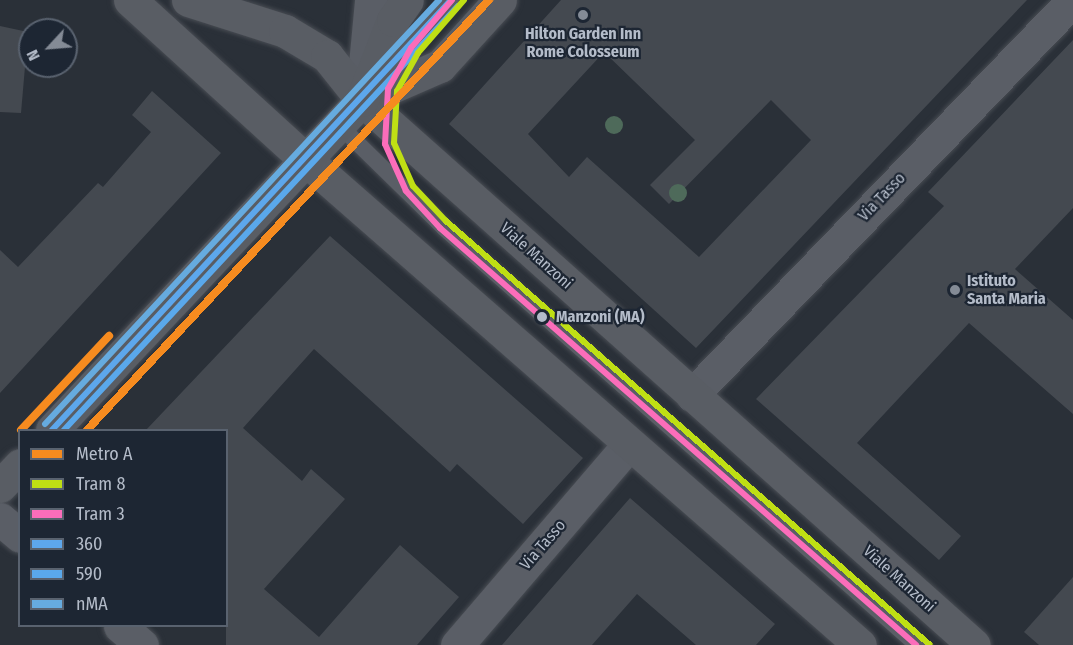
<!DOCTYPE html>
<html>
<head>
<meta charset="utf-8">
<style>
	body { margin:0 }
	#map { position:relative; width:1073px; height:645px; overflow:hidden; background:#2a3038; font-family:"Fira Sans Condensed",sans-serif }
	div>[style] { position:absolute }
	.building>* { inset:0; background:#444950 }
	.roads { filter:drop-shadow(0 0 2px #484c53) drop-shadow(0 0 2px #484c53) }
	.service>* { height:16px; margin:-8px; padding:0 8px; transform-origin:8px; border-radius:8px; background:#5a5e66 }
	.minor>* { height:33px; margin:-16.5px; padding:0 16.5px; transform-origin:16.5px; border-radius:16.5px; background:#5a5e66 }
	.secondary>* { height:33px; margin:-16.5px; padding:0 16.5px; transform-origin:16.5px; border-radius:16.5px; background:#595d64 }
	.bus-1>* { height:6px; margin:-3px; padding:0 3px; transform-origin:3px; border-radius:3px; background:#5da7ec }
	.bus-2>* { height:6px; margin:-3px; padding:0 3px; transform-origin:3px; border-radius:3px; background:#5aa8eb }
	.bus-3>* { height:6px; margin:-3px; padding:0 3px; transform-origin:3px; border-radius:3px; background:#66abdf }
	.tram-1>* { height:6px; margin:-3px; padding:0 3px; transform-origin:3px; border-radius:3px; background:#bfdf14 }
	.tram-2>* { height:6px; margin:-3px; padding:0 3px; transform-origin:3px; border-radius:3px; background:#fb6dba }
	.metro-1>* { height:8px; margin:-4px; padding:0 4px; transform-origin:4px; border-radius:4px; background:#f68b1f }
	.trees>* { width:18px; height:18px; margin:-9px; border-radius:50%; background:#4e6a5a }
	.dots>* { width:16px; height:16px; translate:-50% -50%; box-sizing:border-box; border:3px solid #1d2633; border-radius:50% }
	span { translate:-50% -50%; white-space:nowrap; text-align:center; line-height:1.15; -webkit-text-stroke:4.5px #1d2633; paint-order:stroke }
	.poi-label { font-size:16px; color:#b4bcc9; font-weight:700 }
	.left { translate:0 -50%; text-align:left }
	.street-label { font-size:16px; color:#b4bcc9 }
	.stop-label { font-size:16px; color:#b4bcc9; font-weight:700 }
	.legend { position:absolute; left:18px; top:429px; width:210px; height:198px; box-sizing:border-box; background:#1d2633; border:2px solid #59626f; margin:0; padding:8px 10px; list-style:none; font-size:18px; color:#b4bcc9 }
	.legend li { display:flex; align-items:center; gap:12px; height:30px }
	.legend b { width:30px; border:2px solid #59626f }
	.north { position:absolute; left:18px; top:18px; width:60px; height:60px; box-sizing:border-box; background:#1d2633; border:2px solid #59626f; border-radius:50%; rotate:244deg; font-size:16px; font-weight:700; line-height:24px; text-align:center; color:#b4bcc9 }
	.north::after { content:''; display:block; margin:auto; width:21px; height:27px; background:#848b96; clip-path:polygon(50% 0,100% 100%,50% 72%,0 100%) }
</style>
</head>
<body>
<div id="map">
	<div class="building">
		<i style="clip-path:polygon(evenodd,561px 0,1027px 0,696px 348px,449px 124px,561px 0,604px 52px,695px 140px,650px 185px,669px 204px,771px 100px,811px 140px,699px 257px,587px 157px,569px 177px,528px 134px,604px 52px)"></i>
		<i style="clip-path:polygon(0 26px,28px 32px,21px 113px,0 112px)"></i>
		<i style="clip-path:polygon(1073px 40px,1073px 208px,1015px 269px,1073px 320px,1073px 414px,969px 323px,857px 443px,961px 536px,939px 560px,756px 399px,944px 206px,928px 192px)"></i>
		<i style="clip-path:polygon(152px 91px,221px 153px,0 393px,0 250px,18px 267px,98px 183px,103px 187px,151px 132px,132px 115px)"></i>
		<i style="clip-path:polygon(330px 236px,583px 458px,523px 524px,457px 464px,450px 472px,314px 349px,243px 428px,302px 481px,311px 469px,345px 499px,264px 589px,319px 637px,400px 545px,459px 597px,417px 645px,226px 645px,226px 430px,146px 430px)"></i>
		<i style="clip-path:polygon(630px 498px,775px 624px,756px 645px,696px 645px,637px 594px,592px 645px,502px 645px)"></i>
		<i style="clip-path:polygon(1073px 577px,1073px 645px,1039px 645px,1024px 632px)"></i>
	</div>
	<div class="roads">
		<div class="service">
			<i style="left:379px;top:82px;width:109px;rotate:-48.7deg"></i>
			<i style="left:339px;top:125px;width:147px;rotate:44.4deg"></i>
			<i style="left:444px;top:228px;width:631px;rotate:41.4deg"></i>
		</div>
		<div class="minor">
			<i style="left:362px;top:96px;width:96px;rotate:-84.6deg"></i>
			<i style="left:692px;top:395px;width:549px;rotate:-46.03deg"></i>
			<i style="left:0;top:519px;width:26px;rotate:40deg"></i>
			<i style="left:120px;top:626px;width:29px;rotate:41deg"></i>
			<i style="left:457px;top:645px;width:265px;rotate:-49.4deg"></i>
		</div>
		<div class="secondary">
			<i style="left:130px;top:0;width:238px;rotate:42.3deg"></i>
			<i style="left:306px;top:160px;width:736px;rotate:41.2deg"></i>
			<i style="left:188px;top:0;width:102px;rotate:17.7deg"></i>
			<i style="left:285px;top:31px;width:49px;rotate:30.8deg"></i>
			<i style="left:327px;top:56px;width:56px;rotate:51.5deg"></i>
			<i style="left:362px;top:100px;width:819px;rotate:41.69deg"></i>
			<i style="left:362px;top:100px;width:85px;rotate:-23.6deg"></i>
			<i style="left:440px;top:66px;width:89px;rotate:-47.7deg"></i>
			<i style="left:52px;top:430px;width:453px;rotate:-46.8deg"></i>
			<i style="left:362px;top:100px;width:86px;rotate:-68.8deg"></i>
			<i style="left:393px;top:20px;width:24px;rotate:-55deg"></i>
			<i style="left:0;top:486px;width:29px;rotate:-46deg"></i>
		</div>
	</div>
	<div class="bus-1">
		<i style="left:52px;top:430px;width:587px;rotate:-47.14deg"></i>
	</div>
	<div class="bus-2">
		<i style="left:64px;top:430px;width:579px;rotate:-47.1deg"></i>
	</div>
	<div class="bus-3">
		<i style="left:45px;top:424px;width:579px;rotate:-47.1deg"></i>
	</div>
	<div class="tram-1">
		<i style="left:464px;top:0;width:70px;rotate:131deg"></i>
		<i style="left:418px;top:53px;width:43px;rotate:118.9deg"></i>
		<i style="left:397px;top:91px;width:52px;rotate:93.3deg"></i>
		<i style="left:394px;top:143px;width:47px;rotate:66.2deg"></i>
		<i style="left:413px;top:186px;width:48px;rotate:46.7deg"></i>
		<i style="left:446px;top:221px;width:643px;rotate:41.22deg"></i>
	</div>
	<div class="tram-2">
		<i style="left:452px;top:0;width:63px;rotate:130.5deg"></i>
		<i style="left:411px;top:48px;width:47px;rotate:119.3deg"></i>
		<i style="left:388px;top:89px;width:55px;rotate:93.1deg"></i>
		<i style="left:385px;top:144px;width:51px;rotate:65.9deg"></i>
		<i style="left:406px;top:191px;width:50px;rotate:47.4deg"></i>
		<i style="left:440px;top:228px;width:633px;rotate:41.22deg"></i>
	</div>
	<div class="metro-1">
		<i style="left:21px;top:430px;width:129px;rotate:-46.9deg"></i>
		<i style="left:87px;top:430px;width:589px;rotate:-46.93deg"></i>
	</div>
	<div class="trees">
		<i style="left:614px;top:125px"></i>
		<i style="left:678px;top:193px"></i>
	</div>
	<div class="dots">
		<i style="left:583px;top:15px;background:#848b96"></i>
		<i style="left:955px;top:290px;background:#848b96"></i>
		<i style="left:542px;top:317px;background:#b4bcc9"></i>
	</div>
	<div class="poi-label">
		<span style="left:583px;top:43px">Hilton Garden Inn<br>Rome Colosseum</span>
		<span class="left" style="left:967px;top:290px">Istituto<br>Santa Maria</span>
	</div>
	<div class="street-label">
		<span style="left:882px;top:197px;rotate:-46deg">Via Tasso</span>
		<span style="left:536px;top:256px;rotate:42deg">Viale Manzoni</span>
		<span style="left:543px;top:545px;rotate:-49deg">Via Tasso</span>
		<span style="left:899px;top:579px;rotate:42deg">Viale Manzoni</span>
	</div>
	<div class="stop-label">
		<span class="left" style="left:556px;top:317px">Manzoni (MA)</span>
	</div>
	<ul class="legend">
	<li><b style="height:8px;background:#f68b1f"></b>Metro A</li>
	<li><b style="height:8px;background:#bfdf14"></b>Tram 8</li>
	<li><b style="height:8px;background:#fb6dba"></b>Tram 3</li>
	<li><b style="height:8px;background:#5da7ec"></b>360</li>
	<li><b style="height:8px;background:#5aa8eb"></b>590</li>
	<li><b style="height:8px;background:#66abdf"></b>nMA</li>
	</ul>
	<div class="north">N</div>
</div>
</body>
</html>
